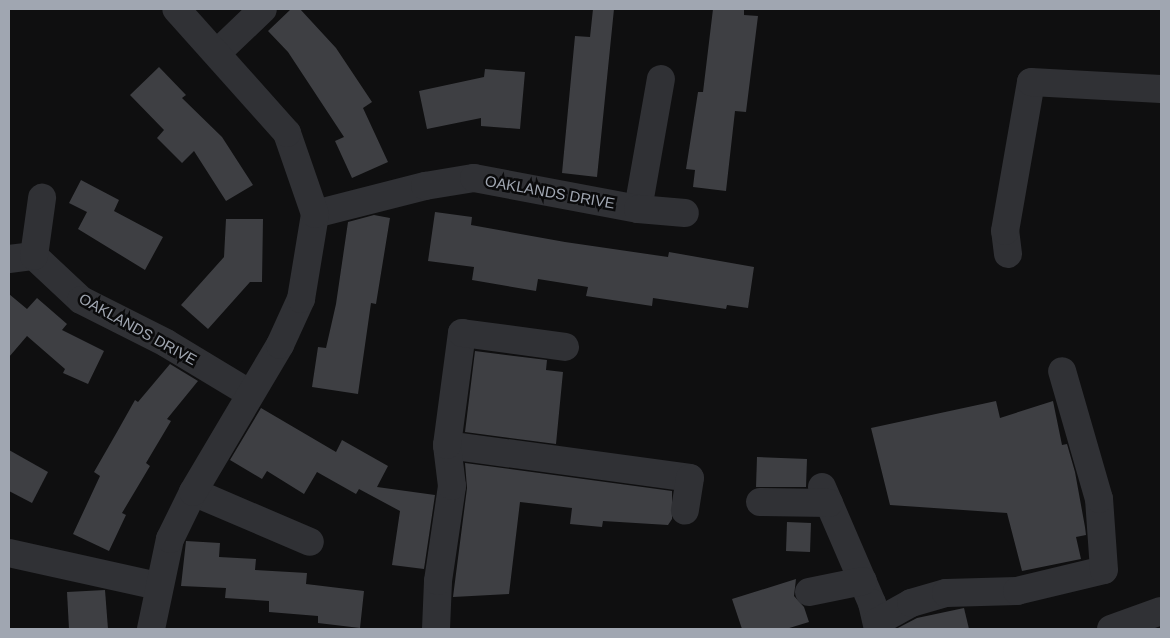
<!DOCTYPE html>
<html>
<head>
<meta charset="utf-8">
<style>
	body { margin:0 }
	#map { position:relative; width:1170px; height:638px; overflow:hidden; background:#0f0f10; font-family:Helvetica,sans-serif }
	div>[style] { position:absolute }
	.building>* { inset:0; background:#3e3f43 }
	.minor>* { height:28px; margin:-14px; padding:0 14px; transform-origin:14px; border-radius:14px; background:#303135 }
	span { translate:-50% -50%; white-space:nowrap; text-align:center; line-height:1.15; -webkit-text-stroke:5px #0a0a0b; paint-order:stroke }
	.street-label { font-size:15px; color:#a0a6b1 }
	.frame { position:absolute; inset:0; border:10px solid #a0a6b1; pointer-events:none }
</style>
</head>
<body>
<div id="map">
	<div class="building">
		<i style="clip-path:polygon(291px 9px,300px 9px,336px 48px,372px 102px,363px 108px,388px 162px,352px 178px,335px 141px,344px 137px,288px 52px,268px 31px)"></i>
		<i style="clip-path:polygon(593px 9px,614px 9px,597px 177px,562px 173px,575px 36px,590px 37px)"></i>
		<i style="clip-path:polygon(713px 9px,744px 9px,744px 15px,758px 16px,746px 112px,735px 111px,726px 191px,693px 187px,695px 170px,686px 169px,698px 92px,703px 92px)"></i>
		<i style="clip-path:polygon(159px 67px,186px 95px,182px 98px,222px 137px,253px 185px,226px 201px,194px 151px,182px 163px,157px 138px,164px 130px,130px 95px)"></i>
		<i style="clip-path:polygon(485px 69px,525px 72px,520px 129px,481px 126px,481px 118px,427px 129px,419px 91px,484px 77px)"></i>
		<i style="clip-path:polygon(81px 180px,119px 200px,114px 211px,163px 237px,145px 270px,78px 229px,87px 212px,69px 203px)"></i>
		<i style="clip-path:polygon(435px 212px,472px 217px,471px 225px,565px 242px,668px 257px,669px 252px,754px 267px,748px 308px,727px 305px,726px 309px,653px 298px,652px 306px,586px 296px,588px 287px,538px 279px,536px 291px,472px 280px,474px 267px,428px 261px)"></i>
		<i style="clip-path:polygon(374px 215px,390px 218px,376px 304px,371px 303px,358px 394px,312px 387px,318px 347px,326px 348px,336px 304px,348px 222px)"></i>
		<i style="clip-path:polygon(226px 219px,263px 219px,262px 282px,250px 282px,208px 329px,181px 305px,224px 257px)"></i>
		<i style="clip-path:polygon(9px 294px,27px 309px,37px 298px,67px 324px,62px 330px,104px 351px,88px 384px,63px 373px,65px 369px,27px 336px,9px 357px)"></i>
		<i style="clip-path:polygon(475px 351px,547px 360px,546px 370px,563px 372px,556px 444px,465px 432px)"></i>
		<i style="clip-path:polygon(170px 364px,198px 381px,167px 419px,171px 421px,146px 463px,150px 466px,122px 513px,126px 515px,109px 551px,73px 534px,100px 476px,94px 472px,117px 432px,135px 400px,138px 402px)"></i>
		<i style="clip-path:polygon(996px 401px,1000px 418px,1053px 401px,1062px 445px,1067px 444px,1075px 472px,1085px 527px,1086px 535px,1076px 537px,1081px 559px,1022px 571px,1007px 513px,890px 505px,871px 428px)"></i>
		<i style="clip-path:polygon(261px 408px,336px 452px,342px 440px,388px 466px,377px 487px,435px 495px,424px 569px,392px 565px,400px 511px,359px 489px,356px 494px,317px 472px,304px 494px,267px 471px,262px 479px,230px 460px)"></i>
		<i style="clip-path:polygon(9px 450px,48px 472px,32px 503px,9px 491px)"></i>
		<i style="clip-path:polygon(757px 457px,807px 459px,806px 487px,756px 487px)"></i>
		<i style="clip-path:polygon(465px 463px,672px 491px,672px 519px,668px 525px,603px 521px,602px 527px,570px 524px,572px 508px,520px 502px,509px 594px,453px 597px,467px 488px)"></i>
		<i style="clip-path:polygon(787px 522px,811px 523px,810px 552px,786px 551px)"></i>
		<i style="clip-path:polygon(186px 541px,220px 543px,219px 557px,256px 559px,255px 570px,307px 573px,306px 584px,364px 591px,360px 628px,318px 623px,318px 616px,269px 612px,269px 601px,225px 598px,226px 588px,181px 586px)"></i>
		<i style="clip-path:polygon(796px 579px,794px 596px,804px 607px,809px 622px,786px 629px,742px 629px,732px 599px)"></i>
		<i style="clip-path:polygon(105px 590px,108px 629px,69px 629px,67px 592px)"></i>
		<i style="clip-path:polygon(964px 608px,969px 629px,896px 629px,917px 618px)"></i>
	</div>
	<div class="minor">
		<i style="left:218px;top:52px;width:62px;rotate:-43.7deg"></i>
		<i style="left:638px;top:209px;width:132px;rotate:-80deg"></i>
		<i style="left:315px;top:214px;width:114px;rotate:-14.3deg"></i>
		<i style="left:425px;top:186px;width:50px;rotate:-9.3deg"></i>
		<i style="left:474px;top:178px;width:167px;rotate:10.7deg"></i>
		<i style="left:638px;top:209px;width:47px;rotate:4.9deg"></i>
		<i style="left:1008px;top:254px;width:23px;rotate:-97deg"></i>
		<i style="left:1005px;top:231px;width:151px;rotate:-80.1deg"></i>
		<i style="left:1031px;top:82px;width:130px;rotate:3.1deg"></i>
		<i style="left:34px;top:256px;width:64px;rotate:43.1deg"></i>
		<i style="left:81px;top:300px;width:95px;rotate:26.8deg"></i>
		<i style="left:166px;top:343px;width:97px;rotate:31.1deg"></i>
		<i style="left:9px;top:259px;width:25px;rotate:-7deg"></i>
		<i style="left:34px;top:256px;width:59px;rotate:-82.1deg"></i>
		<i style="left:447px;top:445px;width:245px;rotate:7.7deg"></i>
		<i style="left:690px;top:478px;width:33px;rotate:99deg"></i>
		<i style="left:822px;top:487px;width:126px;rotate:66.7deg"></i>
		<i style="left:872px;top:603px;width:27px;rotate:77deg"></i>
		<i style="left:193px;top:492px;width:127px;rotate:23.1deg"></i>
		<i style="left:760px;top:502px;width:69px;rotate:0.8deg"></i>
		<i style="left:9px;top:553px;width:153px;rotate:12.5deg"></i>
		<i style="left:809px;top:592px;width:55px;rotate:-11.5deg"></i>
		<i style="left:877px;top:622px;width:39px;rotate:-29deg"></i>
		<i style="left:911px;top:603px;width:36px;rotate:-16deg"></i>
		<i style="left:946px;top:593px;width:71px;rotate:-1.6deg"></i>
		<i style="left:1017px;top:591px;width:89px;rotate:-13.6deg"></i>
		<i style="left:1104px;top:570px;width:71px;rotate:-94deg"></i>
		<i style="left:1099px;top:499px;width:133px;rotate:-106.1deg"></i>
		<i style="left:151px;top:629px;width:92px;rotate:-78.1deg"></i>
		<i style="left:170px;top:539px;width:52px;rotate:-63.9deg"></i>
		<i style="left:193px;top:492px;width:171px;rotate:-59.4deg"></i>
		<i style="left:280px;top:345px;width:51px;rotate:-65.5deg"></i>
		<i style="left:301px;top:299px;width:86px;rotate:-80.6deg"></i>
		<i style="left:315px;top:214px;width:86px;rotate:-109.1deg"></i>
		<i style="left:287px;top:133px;width:166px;rotate:-131.8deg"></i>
		<i style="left:436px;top:629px;width:48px;rotate:-87.6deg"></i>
		<i style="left:438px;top:581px;width:96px;rotate:-81.6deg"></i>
		<i style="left:452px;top:486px;width:41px;rotate:-97deg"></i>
		<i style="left:447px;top:445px;width:113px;rotate:-82.4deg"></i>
		<i style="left:462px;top:333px;width:104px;rotate:7.7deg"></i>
		<i style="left:1111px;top:629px;width:53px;rotate:-19.8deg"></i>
	</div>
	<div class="street-label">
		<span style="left:550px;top:192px;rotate:10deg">OAKLANDS DRIVE</span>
		<span style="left:138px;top:329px;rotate:29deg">OAKLANDS DRIVE</span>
	</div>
	<div class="frame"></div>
</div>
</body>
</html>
